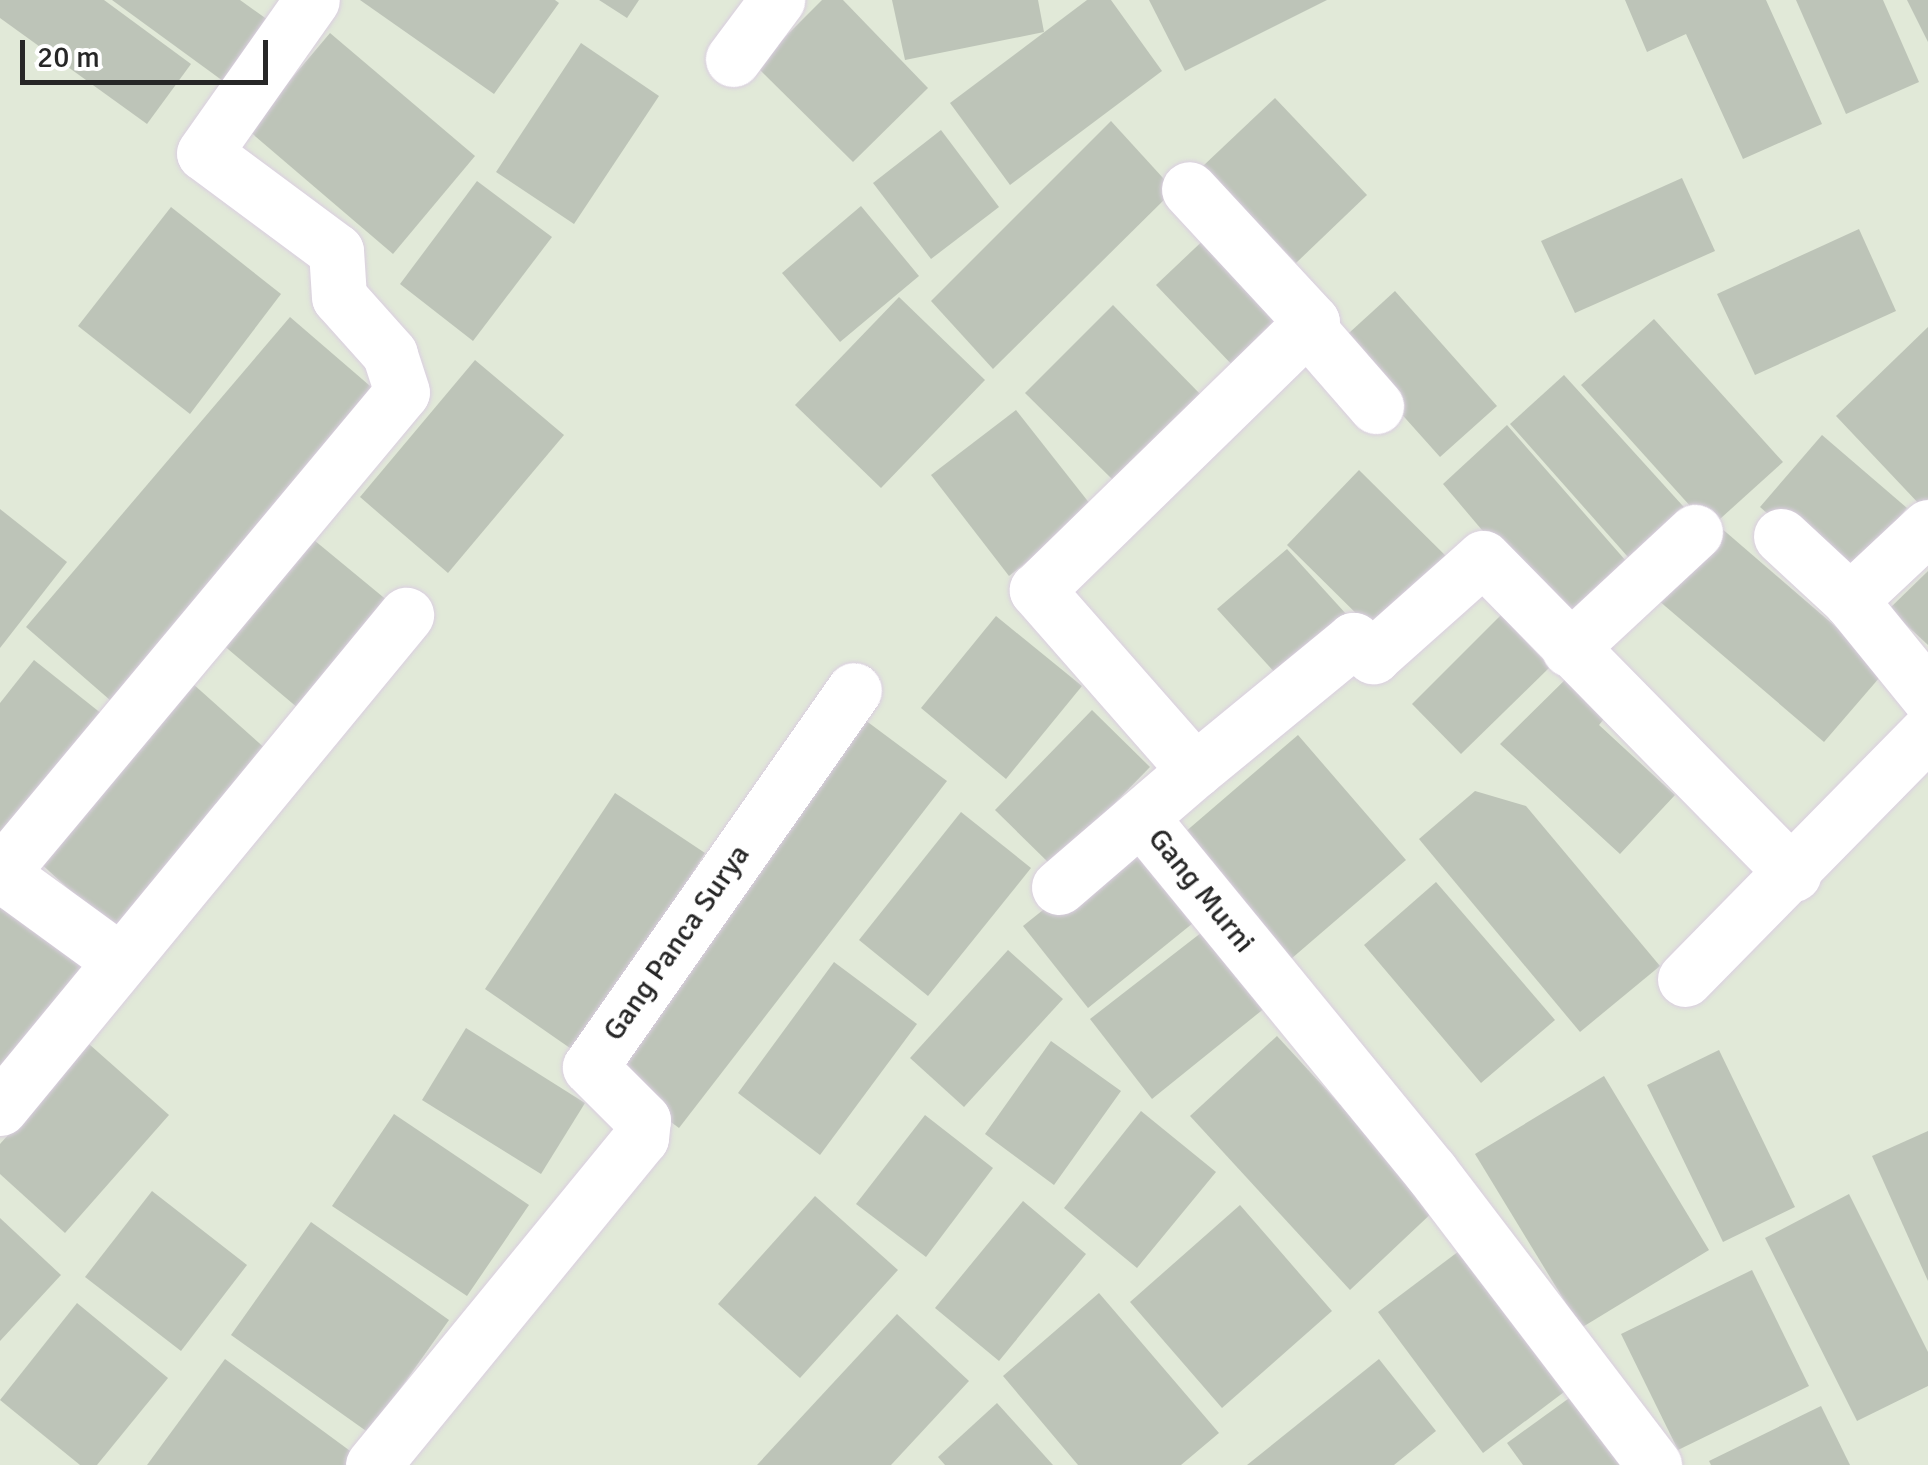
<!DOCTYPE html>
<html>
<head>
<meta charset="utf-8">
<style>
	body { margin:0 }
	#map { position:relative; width:1928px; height:1465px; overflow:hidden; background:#e1e9d8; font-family:Signika,sans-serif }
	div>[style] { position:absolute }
	.building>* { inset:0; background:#bdc4b8 }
	.roads { filter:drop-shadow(0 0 2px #dacee0) drop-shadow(0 0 2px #dacee0) }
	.street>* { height:55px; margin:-27.5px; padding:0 27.5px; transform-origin:27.5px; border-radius:27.5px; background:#fff }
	span { translate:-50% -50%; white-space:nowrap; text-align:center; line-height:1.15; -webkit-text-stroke:10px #fff; paint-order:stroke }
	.street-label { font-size:30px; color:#272727 }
	.scale { position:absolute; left:20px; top:40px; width:248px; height:45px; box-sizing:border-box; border:5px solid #272727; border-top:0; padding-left:12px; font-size:30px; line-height:35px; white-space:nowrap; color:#272727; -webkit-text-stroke:8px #fff; paint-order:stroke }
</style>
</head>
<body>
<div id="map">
	<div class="building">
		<i style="clip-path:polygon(0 0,104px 0,191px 64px,147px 124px,0 18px)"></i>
		<i style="clip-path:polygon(112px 0,240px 0,268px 20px,223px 81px)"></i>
		<i style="clip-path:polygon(360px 0,555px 0,559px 3px,494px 94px)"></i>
		<i style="clip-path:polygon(599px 0,639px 0,627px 18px)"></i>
		<i style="clip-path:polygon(822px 0,843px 0,928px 88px,853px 162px,756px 66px)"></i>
		<i style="clip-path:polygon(892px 0,1038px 0,1044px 32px,905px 60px)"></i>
		<i style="clip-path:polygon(1087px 0,1111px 0,1162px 71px,1010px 185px,950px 103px)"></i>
		<i style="clip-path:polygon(1149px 0,1327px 0,1185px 71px)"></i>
		<i style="clip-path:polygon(1625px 0,1766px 0,1822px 124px,1743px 159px,1686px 34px,1647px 52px)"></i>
		<i style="clip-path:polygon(1796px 0,1883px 0,1919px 82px,1846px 114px)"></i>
		<i style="clip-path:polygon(1907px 0,1928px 0,1928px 42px)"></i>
		<i style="clip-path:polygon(330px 33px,475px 156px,393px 254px,248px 130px)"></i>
		<i style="clip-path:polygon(581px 43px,659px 96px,574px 224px,496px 172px)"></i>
		<i style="clip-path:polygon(1275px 98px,1367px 195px,1296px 263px,1203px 166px)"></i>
		<i style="clip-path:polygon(1111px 121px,1174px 190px,993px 369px,931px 301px)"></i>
		<i style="clip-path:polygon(941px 130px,999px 207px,931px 259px,873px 183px)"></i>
		<i style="clip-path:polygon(1682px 178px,1715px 251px,1575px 313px,1541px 241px)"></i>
		<i style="clip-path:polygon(477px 181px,552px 237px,473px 341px,400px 284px)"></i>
		<i style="clip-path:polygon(861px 206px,919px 276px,840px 342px,782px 273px)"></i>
		<i style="clip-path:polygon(171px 207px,281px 294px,190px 414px,78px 326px)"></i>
		<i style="clip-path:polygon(1859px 229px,1896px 311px,1755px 375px,1717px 294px)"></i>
		<i style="clip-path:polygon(1213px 231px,1292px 317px,1236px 369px,1156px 285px)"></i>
		<i style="clip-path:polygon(1395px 291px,1497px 406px,1440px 457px,1338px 343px)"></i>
		<i style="clip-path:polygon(899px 297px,985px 380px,881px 488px,795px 405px)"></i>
		<i style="clip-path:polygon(1113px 305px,1202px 396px,1116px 483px,1025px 393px)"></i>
		<i style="clip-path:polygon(290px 317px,384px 398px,118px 707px,26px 627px)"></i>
		<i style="clip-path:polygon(1654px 319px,1783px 462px,1710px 528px,1581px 385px)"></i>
		<i style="clip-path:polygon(1928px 327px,1928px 499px,1921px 506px,1836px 416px)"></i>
		<i style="clip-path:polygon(475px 360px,564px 435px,448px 573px,360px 497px)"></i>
		<i style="clip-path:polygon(1564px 375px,1692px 516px,1636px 566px,1510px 424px)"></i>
		<i style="clip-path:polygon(1016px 410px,1094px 509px,1009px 576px,931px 475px)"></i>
		<i style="clip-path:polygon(1507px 425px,1633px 569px,1570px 634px,1443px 484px)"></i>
		<i style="clip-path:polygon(1822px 435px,1907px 508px,1845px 581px,1760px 507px)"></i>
		<i style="clip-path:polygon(1359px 470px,1454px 564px,1381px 638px,1287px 545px)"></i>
		<i style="clip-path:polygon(0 509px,67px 562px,0 648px)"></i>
		<i style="clip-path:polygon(297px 526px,400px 611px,311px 719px,209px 633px)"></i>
		<i style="clip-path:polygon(1720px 527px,1886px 670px,1824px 742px,1658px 600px)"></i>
		<i style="clip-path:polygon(1287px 549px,1357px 626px,1287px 686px,1217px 609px)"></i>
		<i style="clip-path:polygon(1928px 571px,1928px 645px,1889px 609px)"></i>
		<i style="clip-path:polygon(1501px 615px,1550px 667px,1461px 754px,1412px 704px)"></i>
		<i style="clip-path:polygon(996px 616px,1082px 686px,1006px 779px,921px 708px)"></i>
		<i style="clip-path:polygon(34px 660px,107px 718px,0 856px,0 703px)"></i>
		<i style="clip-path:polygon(173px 666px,268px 751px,121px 937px,27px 851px)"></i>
		<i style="clip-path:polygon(1575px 670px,1612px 709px,1599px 725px,1675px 795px,1620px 854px,1500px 744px)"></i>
		<i style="clip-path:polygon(1092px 710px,1150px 767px,1053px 867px,995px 810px)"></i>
		<i style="clip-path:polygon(865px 720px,947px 781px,679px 1128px,597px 1067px)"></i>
		<i style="clip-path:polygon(1298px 735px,1406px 860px,1284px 965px,1177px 839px)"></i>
		<i style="clip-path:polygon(1475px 791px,1526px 806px,1660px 966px,1580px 1032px,1419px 839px)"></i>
		<i style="clip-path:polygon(615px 793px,705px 853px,580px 1055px,485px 989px)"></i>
		<i style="clip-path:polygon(961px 812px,1031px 868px,928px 996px,859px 940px)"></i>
		<i style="clip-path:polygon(1133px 838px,1198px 919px,1088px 1008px,1023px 926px)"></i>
		<i style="clip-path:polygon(1436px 882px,1555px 1020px,1481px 1083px,1364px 945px)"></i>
		<i style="clip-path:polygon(0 896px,88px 960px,0 1075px)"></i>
		<i style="clip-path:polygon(1206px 929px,1266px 1007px,1152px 1099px,1090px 1019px)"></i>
		<i style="clip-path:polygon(1008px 950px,1063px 999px,964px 1107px,910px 1058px)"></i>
		<i style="clip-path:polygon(834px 962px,917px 1024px,820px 1155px,738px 1093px)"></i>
		<i style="clip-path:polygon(466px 1028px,585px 1103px,541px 1174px,422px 1100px)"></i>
		<i style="clip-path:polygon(1277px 1036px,1436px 1209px,1350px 1290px,1190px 1116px)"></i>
		<i style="clip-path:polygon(1051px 1041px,1121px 1091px,1054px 1185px,985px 1134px)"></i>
		<i style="clip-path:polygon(89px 1044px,169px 1115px,65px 1233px,0 1174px,0 1144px)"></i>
		<i style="clip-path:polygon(1719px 1050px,1795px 1207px,1723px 1242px,1647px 1085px)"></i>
		<i style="clip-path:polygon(1604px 1076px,1709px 1250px,1581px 1328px,1475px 1154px)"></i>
		<i style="clip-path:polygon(1141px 1111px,1216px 1172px,1137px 1268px,1064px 1208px)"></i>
		<i style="clip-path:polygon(394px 1114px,529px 1205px,467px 1296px,332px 1206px)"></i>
		<i style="clip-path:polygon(925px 1115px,993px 1168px,926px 1257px,856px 1204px)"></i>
		<i style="clip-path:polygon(1928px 1131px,1928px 1281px,1872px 1156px)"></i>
		<i style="clip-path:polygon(152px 1191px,247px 1265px,181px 1351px,85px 1277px)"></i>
		<i style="clip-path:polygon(1849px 1194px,1928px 1352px,1928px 1386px,1857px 1421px,1765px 1238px)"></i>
		<i style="clip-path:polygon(815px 1196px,898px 1270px,800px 1378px,718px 1304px)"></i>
		<i style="clip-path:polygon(1023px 1201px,1086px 1254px,999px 1361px,935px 1308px)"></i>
		<i style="clip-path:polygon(1240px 1205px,1332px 1311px,1222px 1408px,1130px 1302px)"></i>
		<i style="clip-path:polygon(0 1218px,61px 1275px,0 1341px)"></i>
		<i style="clip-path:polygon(311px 1222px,449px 1320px,369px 1433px,231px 1335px)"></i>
		<i style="clip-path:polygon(1463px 1248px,1568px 1389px,1483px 1453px,1378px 1312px)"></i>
		<i style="clip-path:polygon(1752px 1270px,1809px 1386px,1678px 1450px,1621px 1334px)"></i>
		<i style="clip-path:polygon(1099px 1293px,1219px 1433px,1181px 1465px,1078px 1465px,1003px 1376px)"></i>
		<i style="clip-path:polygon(77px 1303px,168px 1378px,97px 1465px,80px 1465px,0 1400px)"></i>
		<i style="clip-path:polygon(897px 1314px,969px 1381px,891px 1465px,757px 1465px)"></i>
		<i style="clip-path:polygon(225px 1359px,357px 1456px,350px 1465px,147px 1465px)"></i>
		<i style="clip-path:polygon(1379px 1359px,1436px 1431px,1394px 1465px,1247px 1465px)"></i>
		<i style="clip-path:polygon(1590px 1383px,1648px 1465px,1523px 1465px,1507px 1443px)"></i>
		<i style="clip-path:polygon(997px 1403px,1053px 1465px,945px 1465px,938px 1457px)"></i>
		<i style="clip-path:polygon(1821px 1406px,1850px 1465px,1711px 1465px,1709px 1461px)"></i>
	</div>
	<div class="roads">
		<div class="street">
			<i style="left:733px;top:59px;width:74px;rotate:-53.3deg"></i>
			<i style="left:1307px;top:327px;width:105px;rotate:48.9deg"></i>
			<i style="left:1928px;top:527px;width:107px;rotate:136.9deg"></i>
			<i style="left:1850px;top:600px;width:124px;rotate:50.9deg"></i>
			<i style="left:1781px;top:536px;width:94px;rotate:42.8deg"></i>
			<i style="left:1569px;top:649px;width:172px;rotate:-42.9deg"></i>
			<i style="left:1195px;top:770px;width:205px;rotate:-39.4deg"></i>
			<i style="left:1353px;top:640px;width:26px;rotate:39deg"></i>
			<i style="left:1373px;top:656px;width:147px;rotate:-41.7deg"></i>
			<i style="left:1483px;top:558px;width:443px;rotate:45.5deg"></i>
			<i style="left:1142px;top:819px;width:456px;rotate:50.7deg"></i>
			<i style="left:1431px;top:1172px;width:368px;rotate:52.7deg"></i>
			<i style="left:1059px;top:887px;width:179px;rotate:-40.7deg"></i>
			<i style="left:1195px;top:770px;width:240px;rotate:-131.3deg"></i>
			<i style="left:1037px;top:590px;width:384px;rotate:-44.3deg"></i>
			<i style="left:1312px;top:322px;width:181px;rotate:-132.8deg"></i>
			<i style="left:115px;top:957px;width:124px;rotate:-143.9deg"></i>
			<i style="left:15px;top:884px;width:22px;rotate:-106deg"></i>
			<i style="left:9px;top:863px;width:613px;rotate:-50.16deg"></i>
			<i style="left:402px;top:392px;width:40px;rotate:-108deg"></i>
			<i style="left:390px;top:354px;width:76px;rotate:-131.8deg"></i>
			<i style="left:339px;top:297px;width:46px;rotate:-93.7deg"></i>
			<i style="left:336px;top:251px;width:164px;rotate:-143.4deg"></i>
			<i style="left:204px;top:153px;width:187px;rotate:-54.8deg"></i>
			<i style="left:1685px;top:979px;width:346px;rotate:-45.5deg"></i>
			<i style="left:0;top:1108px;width:639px;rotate:-50.53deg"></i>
			<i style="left:373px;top:1465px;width:423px;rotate:-50.7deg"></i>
			<i style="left:641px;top:1138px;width:18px;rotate:-84deg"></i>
			<i style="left:643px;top:1120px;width:75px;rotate:-135deg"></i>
			<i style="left:590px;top:1067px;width:460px;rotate:-55deg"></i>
		</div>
	</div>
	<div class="street-label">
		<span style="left:1201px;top:891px;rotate:51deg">Gang Murni</span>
		<span style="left:677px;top:943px;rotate:-55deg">Gang Panca Surya</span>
	</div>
	<div class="scale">20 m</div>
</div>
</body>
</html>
